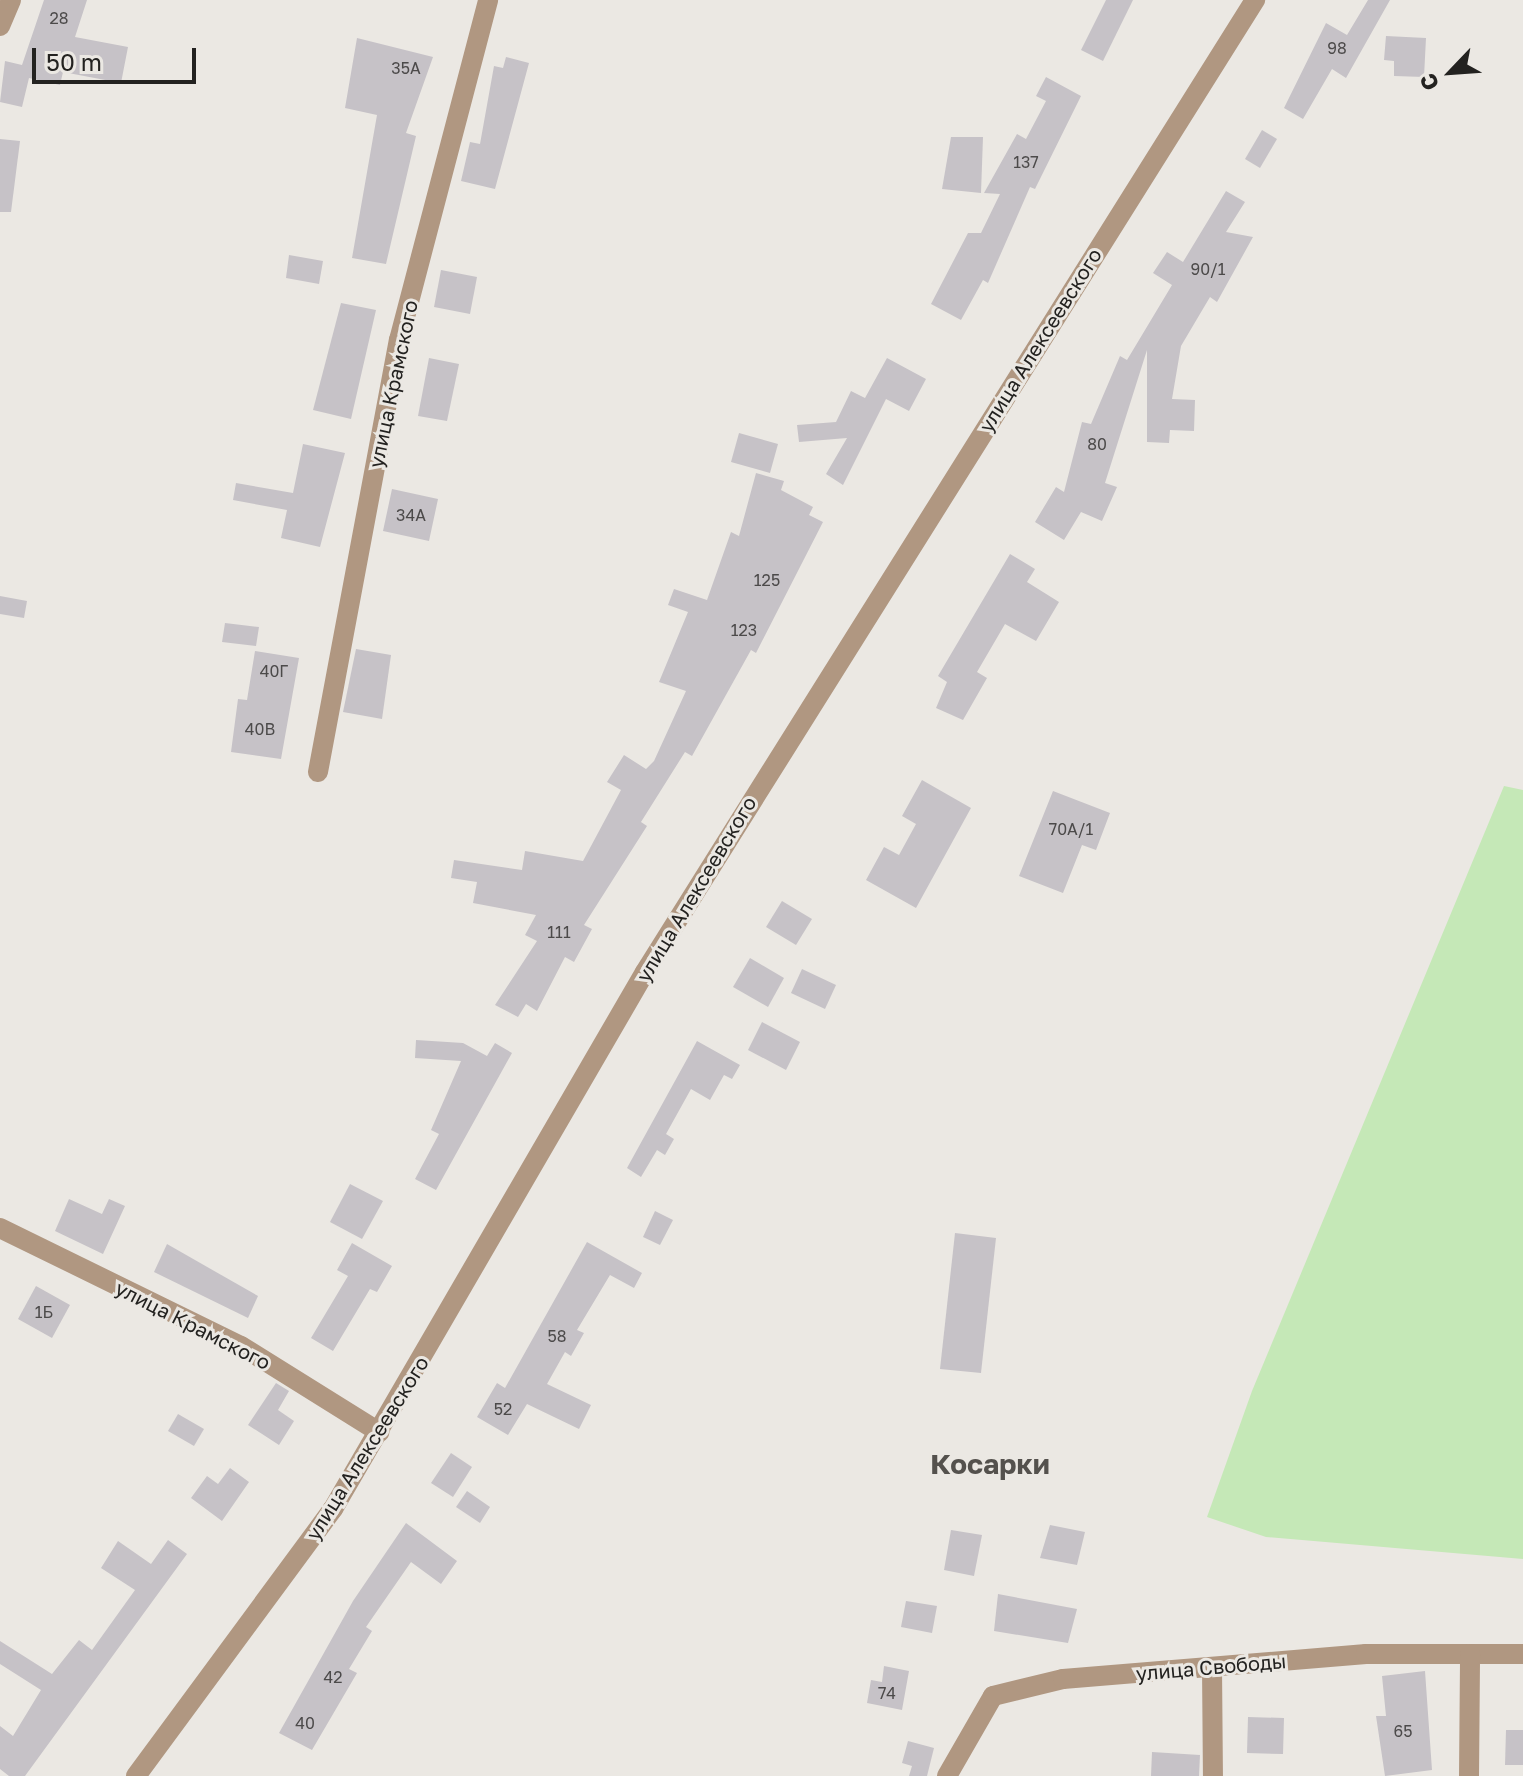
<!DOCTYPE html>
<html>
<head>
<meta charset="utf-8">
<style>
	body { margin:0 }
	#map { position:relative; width:1523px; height:1776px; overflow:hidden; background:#ebe8e3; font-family:"Golos Text",sans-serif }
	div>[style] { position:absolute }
	.green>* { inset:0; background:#c5e8b7 }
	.building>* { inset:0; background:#c6c2c7 }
	.minor>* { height:20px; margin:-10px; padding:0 10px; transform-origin:10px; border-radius:10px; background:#b09781 }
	span { translate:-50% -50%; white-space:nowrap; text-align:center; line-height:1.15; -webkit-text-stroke:6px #ebe8e3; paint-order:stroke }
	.number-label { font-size:16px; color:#4c4a4a }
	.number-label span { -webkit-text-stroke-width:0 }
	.street-label { font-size:20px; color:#232220 }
	.district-label { font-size:28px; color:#54514d; font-weight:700 }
	.north { position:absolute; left:1411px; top:32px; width:80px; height:80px; -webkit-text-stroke:6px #ebe8e3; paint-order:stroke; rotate:245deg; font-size:22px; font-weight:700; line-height:32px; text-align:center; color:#232220 }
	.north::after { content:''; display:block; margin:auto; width:28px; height:36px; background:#232220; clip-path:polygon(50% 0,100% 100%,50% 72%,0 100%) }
	.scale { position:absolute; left:32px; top:48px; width:164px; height:36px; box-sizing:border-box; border:4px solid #232220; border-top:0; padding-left:10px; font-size:24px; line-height:28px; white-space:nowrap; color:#232220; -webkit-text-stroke:6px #ebe8e3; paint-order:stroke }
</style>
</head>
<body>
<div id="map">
	<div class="green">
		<i style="clip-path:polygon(1504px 786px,1523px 790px,1523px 1559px,1266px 1537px,1207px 1517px,1252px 1391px)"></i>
	</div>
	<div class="building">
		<i style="clip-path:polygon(44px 0,87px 0,75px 37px,128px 47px,121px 83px,63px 72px,60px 85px,29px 78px,22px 107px,0 102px,5px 61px,22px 65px)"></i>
		<i style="clip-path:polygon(1106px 0,1133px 0,1103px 61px,1081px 50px)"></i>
		<i style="clip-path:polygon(1368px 0,1390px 0,1346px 78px,1332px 69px,1303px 119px,1284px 108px,1326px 23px,1347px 35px)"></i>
		<i style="clip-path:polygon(1386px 36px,1426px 38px,1424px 77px,1394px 76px,1394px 61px,1384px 60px)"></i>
		<i style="clip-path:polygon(357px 38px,433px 57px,406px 133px,416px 136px,386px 264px,352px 258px,377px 115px,345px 108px)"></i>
		<i style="clip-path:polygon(506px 57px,529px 63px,495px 189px,461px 181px,470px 142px,480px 144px,494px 66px,503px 68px)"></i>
		<i style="clip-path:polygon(1046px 77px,1081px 96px,1035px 189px,1030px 187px,988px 283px,983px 280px,961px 320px,931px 304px,968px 233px,981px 233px,1000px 194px,984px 193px,1017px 134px,1026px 139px,1046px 101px,1036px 96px)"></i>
		<i style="clip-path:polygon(1262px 130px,1277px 139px,1260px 168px,1245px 159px)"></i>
		<i style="clip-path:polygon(951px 137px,983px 137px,981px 193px,942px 189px)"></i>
		<i style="clip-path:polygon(0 139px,20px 141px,11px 212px,0 212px)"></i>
		<i style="clip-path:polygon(1226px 191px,1245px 202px,1226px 232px,1253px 237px,1217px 302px,1210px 297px,1181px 346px,1172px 399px,1195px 400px,1194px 431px,1170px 430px,1169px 443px,1147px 442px,1147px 350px,1105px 483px,1117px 487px,1102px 521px,1081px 512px,1064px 540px,1035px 522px,1056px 487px,1064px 492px,1082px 422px,1091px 424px,1120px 356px,1127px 360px,1172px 285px,1153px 273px,1167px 252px,1183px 262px)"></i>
		<i style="clip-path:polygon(289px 255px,323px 261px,319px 284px,286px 278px)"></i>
		<i style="clip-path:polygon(441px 270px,477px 277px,470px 314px,434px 307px)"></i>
		<i style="clip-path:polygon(341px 303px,376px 310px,351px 419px,313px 410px)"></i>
		<i style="clip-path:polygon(429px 358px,459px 364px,447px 421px,418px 416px)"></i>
		<i style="clip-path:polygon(887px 358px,926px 379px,909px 411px,886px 399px,843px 485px,826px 474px,847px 438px,799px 442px,797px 425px,836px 422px,851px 391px,865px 398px)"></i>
		<i style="clip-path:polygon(739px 433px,778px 444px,770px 473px,731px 462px)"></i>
		<i style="clip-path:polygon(303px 444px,345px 453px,320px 547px,281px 538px,287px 510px,233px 500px,236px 483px,293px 493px)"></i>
		<i style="clip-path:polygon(756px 473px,784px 481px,781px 490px,813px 507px,809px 515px,823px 522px,756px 653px,751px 650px,692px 756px,685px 752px,641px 822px,647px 826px,584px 925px,592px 929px,574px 962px,565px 957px,537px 1011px,526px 1004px,518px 1017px,495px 1005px,537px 941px,525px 935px,536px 915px,473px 903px,477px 882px,451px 878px,454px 860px,522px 870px,525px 851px,583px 861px,621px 790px,607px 782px,624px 755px,646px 769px,654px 761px,686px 691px,659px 682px,688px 612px,668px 605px,674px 589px,707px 600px,731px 532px,739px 536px)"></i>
		<i style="clip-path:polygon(392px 489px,438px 499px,429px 541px,383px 531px)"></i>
		<i style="clip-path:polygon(1010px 554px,1035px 569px,1027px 582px,1059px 602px,1036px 641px,1005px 624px,977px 672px,987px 678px,963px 720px,936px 708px,947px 682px,938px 676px)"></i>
		<i style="clip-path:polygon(0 596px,27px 601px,24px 618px,0 614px)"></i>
		<i style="clip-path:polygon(225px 623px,259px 627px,256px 646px,222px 642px)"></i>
		<i style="clip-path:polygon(356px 649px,391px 655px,382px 719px,343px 712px)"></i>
		<i style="clip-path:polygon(255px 651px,299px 658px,281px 759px,231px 752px,238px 699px,247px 700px)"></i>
		<i style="clip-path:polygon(922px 780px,971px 808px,916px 908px,866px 880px,884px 847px,899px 855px,916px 824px,902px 816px)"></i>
		<i style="clip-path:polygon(1053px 791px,1110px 813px,1096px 850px,1082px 845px,1063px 893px,1019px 876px)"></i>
		<i style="clip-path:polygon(782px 901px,812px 919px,796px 945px,766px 927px)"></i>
		<i style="clip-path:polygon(750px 958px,784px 978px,768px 1007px,733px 987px)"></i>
		<i style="clip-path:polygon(802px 969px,836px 985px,825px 1009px,791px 993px)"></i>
		<i style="clip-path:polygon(762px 1022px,800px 1042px,786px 1070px,748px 1050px)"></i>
		<i style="clip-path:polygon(416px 1040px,463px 1043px,487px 1056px,495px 1043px,512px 1053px,436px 1190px,415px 1179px,439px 1134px,431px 1130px,461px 1061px,415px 1058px)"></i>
		<i style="clip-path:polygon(697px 1041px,740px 1065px,732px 1079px,724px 1075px,710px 1100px,691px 1089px,666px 1134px,674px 1139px,665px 1155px,657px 1150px,641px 1177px,627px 1168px)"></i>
		<i style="clip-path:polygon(350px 1184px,383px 1201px,362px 1239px,330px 1222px)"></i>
		<i style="clip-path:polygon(69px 1199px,102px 1214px,109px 1199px,125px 1206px,103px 1254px,55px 1231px)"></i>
		<i style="clip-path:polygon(655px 1211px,673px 1220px,660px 1245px,643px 1237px)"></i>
		<i style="clip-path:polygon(955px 1233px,996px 1238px,981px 1373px,940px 1369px)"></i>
		<i style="clip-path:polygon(587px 1242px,642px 1273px,634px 1288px,610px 1275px,577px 1330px,584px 1333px,571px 1356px,565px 1352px,547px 1384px,591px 1405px,579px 1429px,527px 1404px,508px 1435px,477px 1417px,497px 1383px,505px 1388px)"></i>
		<i style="clip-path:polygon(352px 1243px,392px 1266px,377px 1292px,370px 1289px,333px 1351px,311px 1338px,348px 1276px,337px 1270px)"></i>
		<i style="clip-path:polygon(167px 1244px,258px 1296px,248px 1318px,154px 1272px)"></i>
		<i style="clip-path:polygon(36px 1286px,70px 1305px,52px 1338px,18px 1319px)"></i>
		<i style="clip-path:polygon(276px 1383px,289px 1391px,278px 1410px,294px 1421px,279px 1445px,248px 1425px)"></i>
		<i style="clip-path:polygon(178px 1414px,204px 1429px,194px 1446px,168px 1431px)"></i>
		<i style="clip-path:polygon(451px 1453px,472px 1467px,453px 1497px,431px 1483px)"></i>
		<i style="clip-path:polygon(230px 1468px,249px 1482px,222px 1521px,191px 1498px,207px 1476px,218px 1484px)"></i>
		<i style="clip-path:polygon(467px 1491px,490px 1507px,480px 1523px,456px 1507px)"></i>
		<i style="clip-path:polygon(406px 1523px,457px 1561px,441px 1584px,411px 1562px,366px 1627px,372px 1631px,349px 1669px,357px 1673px,312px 1750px,279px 1733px,353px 1601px)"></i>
		<i style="clip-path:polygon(1050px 1525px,1085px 1532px,1077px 1565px,1040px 1558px)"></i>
		<i style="clip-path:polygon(951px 1530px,982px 1535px,974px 1576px,944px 1570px)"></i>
		<i style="clip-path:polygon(168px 1540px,187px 1554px,25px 1776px,9px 1776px,0 1769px,0 1726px,13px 1736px,41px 1690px,0 1664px,0 1641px,52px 1674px,79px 1640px,92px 1650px,135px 1590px,101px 1568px,118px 1541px,151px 1564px)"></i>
		<i style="clip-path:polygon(998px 1594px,1077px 1609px,1068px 1643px,994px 1631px)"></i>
		<i style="clip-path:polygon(906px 1601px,937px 1606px,932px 1633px,901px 1627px)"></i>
		<i style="clip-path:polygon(884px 1666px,909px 1671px,902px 1710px,867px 1703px,871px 1680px,882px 1682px)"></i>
		<i style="clip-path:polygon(1425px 1671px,1432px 1770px,1385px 1776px,1376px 1716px,1386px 1716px,1382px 1676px)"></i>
		<i style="clip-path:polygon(1248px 1717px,1284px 1718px,1283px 1754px,1247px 1753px)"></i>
		<i style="clip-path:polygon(1506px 1730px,1523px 1730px,1523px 1765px,1505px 1765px)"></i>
		<i style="clip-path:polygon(908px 1741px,934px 1748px,927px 1776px,909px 1776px,912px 1766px,902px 1763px)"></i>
		<i style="clip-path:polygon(1152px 1752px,1200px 1755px,1199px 1776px,1151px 1776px)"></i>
	</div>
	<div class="minor">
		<i style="left:0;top:26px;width:28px;rotate:-67deg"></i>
		<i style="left:318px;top:772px;width:440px;rotate:-79.4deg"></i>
		<i style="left:399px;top:340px;width:351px;rotate:-75.3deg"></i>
		<i style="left:0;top:1228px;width:268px;rotate:26.1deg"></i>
		<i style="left:241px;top:1346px;width:163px;rotate:31.9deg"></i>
		<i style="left:1212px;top:1667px;width:109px;rotate:89.5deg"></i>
		<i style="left:136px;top:1776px;width:332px;rotate:-53.6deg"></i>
		<i style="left:333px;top:1509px;width:621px;rotate:-59.84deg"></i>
		<i style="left:645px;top:972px;width:1148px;rotate:-57.89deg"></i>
		<i style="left:947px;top:1776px;width:92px;rotate:-60.1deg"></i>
		<i style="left:993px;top:1696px;width:72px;rotate:-13.7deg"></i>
		<i style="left:1063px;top:1679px;width:304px;rotate:-4.7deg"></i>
		<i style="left:1366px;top:1654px;width:157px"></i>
		<i style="left:1469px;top:1776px;width:122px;rotate:-89.5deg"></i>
	</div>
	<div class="number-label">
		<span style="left:59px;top:18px">28</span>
		<span style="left:1337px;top:48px">98</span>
		<span style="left:406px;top:68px">35А</span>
		<span style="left:1026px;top:162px">137</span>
		<span style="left:1208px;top:269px">90/1</span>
		<span style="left:1097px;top:444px">80</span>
		<span style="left:411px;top:515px">34А</span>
		<span style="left:767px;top:580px">125</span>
		<span style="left:744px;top:630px">123</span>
		<span style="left:274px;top:671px">40Г</span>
		<span style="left:260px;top:729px">40В</span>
		<span style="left:1071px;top:829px">70А/1</span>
		<span style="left:559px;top:932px">111</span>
		<span style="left:44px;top:1312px">1Б</span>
		<span style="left:557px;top:1336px">58</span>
		<span style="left:503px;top:1409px">52</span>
		<span style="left:333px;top:1677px">42</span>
		<span style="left:887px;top:1693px">74</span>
		<span style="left:305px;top:1723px">40</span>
		<span style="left:1403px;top:1731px">65</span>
	</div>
	<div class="street-label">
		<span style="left:1040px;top:340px;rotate:-58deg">улица Алексеевского</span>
		<span style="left:393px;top:384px;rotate:-78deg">улица Крамского</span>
		<span style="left:696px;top:889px;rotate:-59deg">улица Алексеевского</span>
		<span style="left:193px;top:1325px;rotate:27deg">улица Крамского</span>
		<span style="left:367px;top:1448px;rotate:-58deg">улица Алексеевского</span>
		<span style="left:1211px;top:1667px;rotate:-5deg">улица Свободы</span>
	</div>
	<div class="district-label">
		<span style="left:990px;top:1464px">Косарки</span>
	</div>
	<div class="north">С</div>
	<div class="scale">50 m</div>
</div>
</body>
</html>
